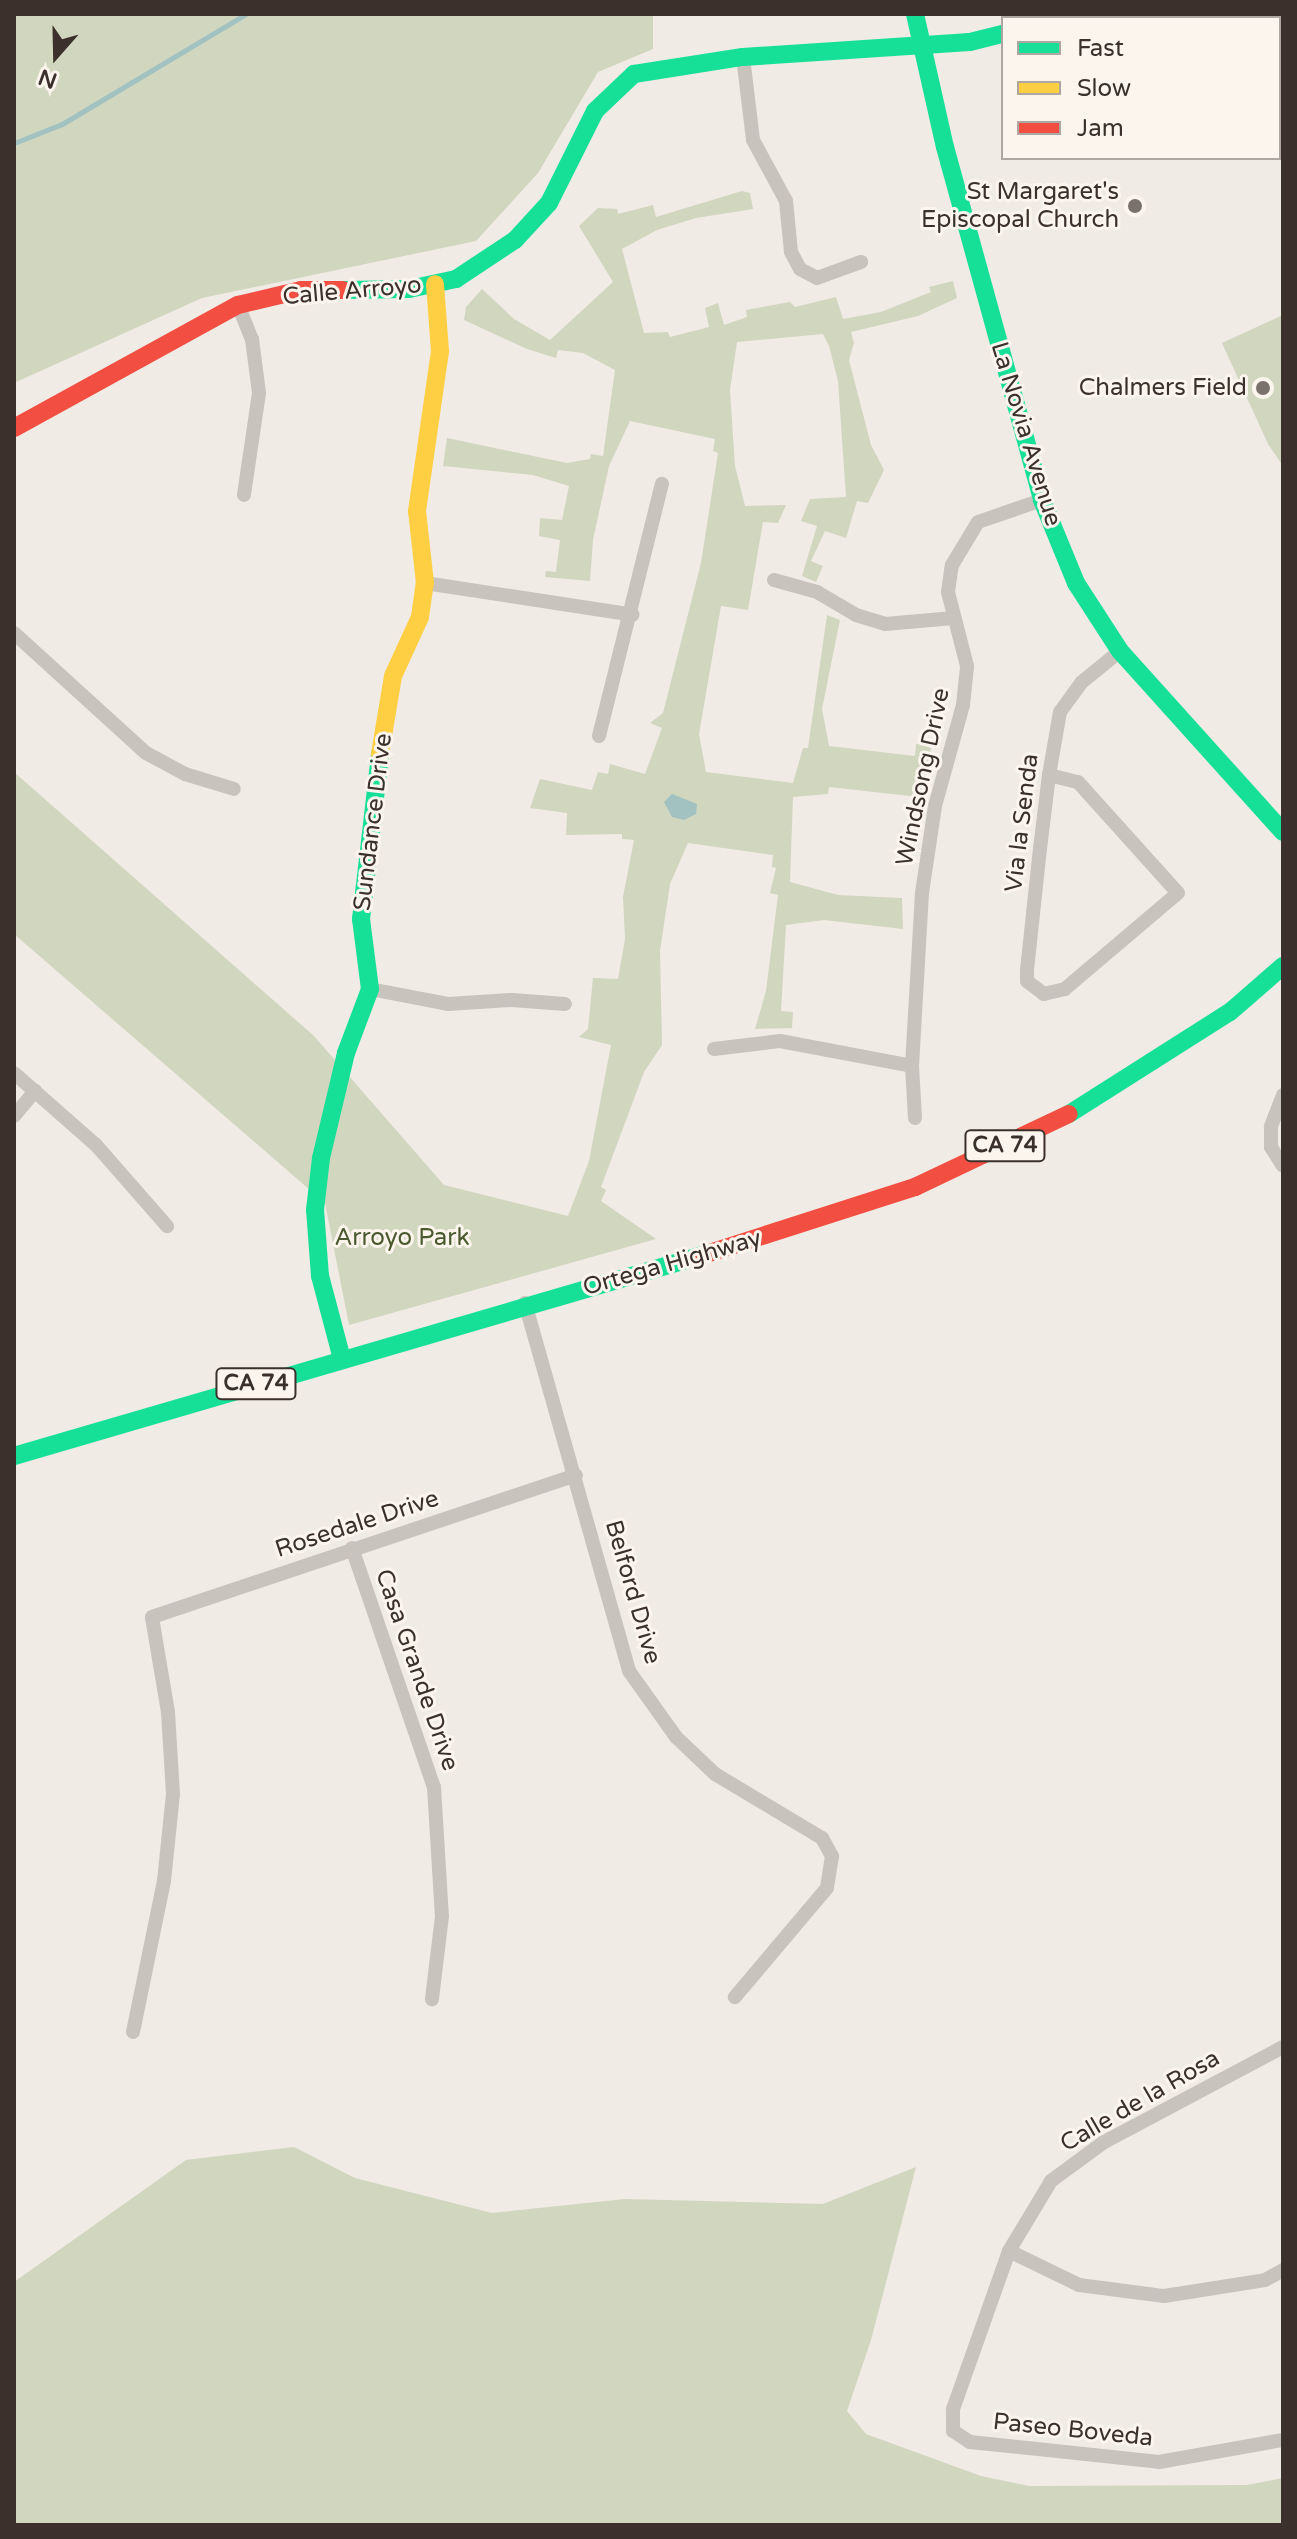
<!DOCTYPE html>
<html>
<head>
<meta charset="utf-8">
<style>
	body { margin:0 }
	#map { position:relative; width:1297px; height:2539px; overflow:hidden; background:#f0ebe5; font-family:"Varela Round",sans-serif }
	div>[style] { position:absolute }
	.green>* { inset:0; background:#d1d6bf }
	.water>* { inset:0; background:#a1c2c1 }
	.stream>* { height:5px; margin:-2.5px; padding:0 2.5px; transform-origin:2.5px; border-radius:2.5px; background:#a1c2c1 }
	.street>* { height:14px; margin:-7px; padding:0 7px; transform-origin:7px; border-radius:7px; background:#c9c3be }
	.fast>* { height:18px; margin:-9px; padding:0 9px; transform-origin:9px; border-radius:9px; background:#16e098 }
	.slow>* { height:18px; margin:-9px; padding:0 9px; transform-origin:9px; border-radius:9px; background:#ffcf43 }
	.jam>* { height:18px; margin:-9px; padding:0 9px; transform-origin:9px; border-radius:9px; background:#f24e42 }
	.dots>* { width:22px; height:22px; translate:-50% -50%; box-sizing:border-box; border:4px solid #fbf5ee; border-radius:50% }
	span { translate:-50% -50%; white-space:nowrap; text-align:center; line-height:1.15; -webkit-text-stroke:6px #fbf5ee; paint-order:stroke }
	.shield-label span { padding:2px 6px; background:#fbf5ee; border:2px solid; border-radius:6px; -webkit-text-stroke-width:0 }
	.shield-label { font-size:22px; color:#3b302b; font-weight:700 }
	.poi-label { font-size:24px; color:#3b302b }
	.right { translate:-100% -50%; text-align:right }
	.street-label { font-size:24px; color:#3b302b }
	.park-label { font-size:24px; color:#4a5a2e }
	.frame { position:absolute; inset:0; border:16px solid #3b302b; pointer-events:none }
	.legend { position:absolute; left:1001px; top:16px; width:280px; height:144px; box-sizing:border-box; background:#fbf5ee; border:2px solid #aea6a0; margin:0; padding:10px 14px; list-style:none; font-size:24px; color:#3b302b }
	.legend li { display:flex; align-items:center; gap:16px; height:40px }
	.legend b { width:40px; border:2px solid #aea6a0 }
	.north { position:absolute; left:16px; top:16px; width:80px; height:80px; -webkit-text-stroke:6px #fbf5ee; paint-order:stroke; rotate:200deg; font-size:22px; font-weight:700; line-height:32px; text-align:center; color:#3b302b }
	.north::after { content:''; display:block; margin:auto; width:28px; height:36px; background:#3b302b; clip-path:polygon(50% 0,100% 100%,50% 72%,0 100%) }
</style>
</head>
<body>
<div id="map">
	<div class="green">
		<i style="clip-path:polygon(14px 14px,653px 14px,653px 49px,598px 72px,538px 173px,476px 241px,202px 298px,14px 383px)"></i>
		<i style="clip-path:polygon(742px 191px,750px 193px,753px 209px,696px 218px,657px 230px,622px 249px,644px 333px,668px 332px,670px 337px,709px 327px,705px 308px,718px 303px,724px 325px,747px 317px,746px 310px,790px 302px,795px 307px,836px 297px,843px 319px,881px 312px,931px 292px,929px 287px,953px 281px,957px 298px,918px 316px,851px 332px,854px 343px,849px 360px,871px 445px,884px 470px,868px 503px,857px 501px,846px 538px,825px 531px,811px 561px,823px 566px,816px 582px,802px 576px,817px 526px,801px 521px,810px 499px,846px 497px,838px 381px,829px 346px,823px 334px,737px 342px,730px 390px,735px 466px,745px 506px,786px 505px,778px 523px,763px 522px,748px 610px,721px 606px,699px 734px,706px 772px,793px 783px,803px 748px,808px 748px,827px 615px,840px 620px,822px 709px,829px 746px,915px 756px,916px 744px,922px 744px,931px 748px,930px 758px,919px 797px,829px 787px,828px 794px,793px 797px,790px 882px,838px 895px,902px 898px,903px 929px,824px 920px,786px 925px,781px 1011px,793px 1012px,792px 1028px,755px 1029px,766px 991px,778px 895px,770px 893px,776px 868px,772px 867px,773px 855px,688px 843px,670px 884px,660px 951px,662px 1045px,644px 1072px,601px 1187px,606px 1190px,601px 1201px,656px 1239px,349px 1325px,325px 1203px,14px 934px,14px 772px,314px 1036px,444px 1185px,568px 1216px,589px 1161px,611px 1045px,579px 1037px,588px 1029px,593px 978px,618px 979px,625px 939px,623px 897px,634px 840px,622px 839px,622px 834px,566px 835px,567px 813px,530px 808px,540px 779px,592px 790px,598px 772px,608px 774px,610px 764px,645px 774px,662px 728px,650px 723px,663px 713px,701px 563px,718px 453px,713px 451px,715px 439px,630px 421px,609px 466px,593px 540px,590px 581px,545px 577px,546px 571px,556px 572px,560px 540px,539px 536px,540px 518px,562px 520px,569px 486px,533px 475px,443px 466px,447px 438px,567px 463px,590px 459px,591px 454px,603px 456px,615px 370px,583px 353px,558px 350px,556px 358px,527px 349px,464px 320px,466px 307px,482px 289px,514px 319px,550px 340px,613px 282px,579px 226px,598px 208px,617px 209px,618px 214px,653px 205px,656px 217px)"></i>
		<i style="clip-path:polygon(1283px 315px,1283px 466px,1268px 444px,1222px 343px)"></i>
		<i style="clip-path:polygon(294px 2147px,355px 2178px,492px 2213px,625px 2199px,823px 2204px,916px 2167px,871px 2340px,847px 2411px,866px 2434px,981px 2476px,1029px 2486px,1247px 2485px,1283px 2478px,1283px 2525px,14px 2525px,14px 2282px,186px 2160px)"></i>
	</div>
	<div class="water">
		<i style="clip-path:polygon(672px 794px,697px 804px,696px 814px,684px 820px,672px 817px,664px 802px)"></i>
	</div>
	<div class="stream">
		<i style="left:14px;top:143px;width:52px;rotate:-21.6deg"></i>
		<i style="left:62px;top:124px;width:214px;rotate:-30.9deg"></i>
	</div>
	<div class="street">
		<i style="left:743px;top:57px;width:84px;rotate:83.1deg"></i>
		<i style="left:753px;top:140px;width:69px;rotate:61.6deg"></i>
		<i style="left:786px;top:201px;width:51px;rotate:84.4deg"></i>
		<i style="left:791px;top:252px;width:19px;rotate:62deg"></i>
		<i style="left:800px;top:269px;width:19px;rotate:28deg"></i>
		<i style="left:817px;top:278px;width:47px;rotate:-20deg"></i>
		<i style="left:238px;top:305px;width:37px;rotate:68deg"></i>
		<i style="left:252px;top:339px;width:54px;rotate:82.6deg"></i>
		<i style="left:259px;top:393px;width:103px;rotate:98.4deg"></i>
		<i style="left:774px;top:580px;width:45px;rotate:15.6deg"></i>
		<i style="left:817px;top:592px;width:45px;rotate:30.5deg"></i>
		<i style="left:856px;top:615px;width:30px;rotate:17deg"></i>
		<i style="left:885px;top:624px;width:69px;rotate:-5deg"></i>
		<i style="left:425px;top:583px;width:210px;rotate:8.7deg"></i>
		<i style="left:14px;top:633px;width:178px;rotate:42.3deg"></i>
		<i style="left:146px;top:753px;width:44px;rotate:28.3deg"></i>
		<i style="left:185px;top:774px;width:51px;rotate:17deg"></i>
		<i style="left:599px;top:736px;width:260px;rotate:-76deg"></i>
		<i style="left:1049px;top:775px;width:30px;rotate:14deg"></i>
		<i style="left:1078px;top:782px;width:149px;rotate:48deg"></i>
		<i style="left:1178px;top:893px;width:148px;rotate:139.7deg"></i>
		<i style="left:1065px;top:989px;width:22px;rotate:167deg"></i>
		<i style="left:1044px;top:994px;width:21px;rotate:-143deg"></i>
		<i style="left:1027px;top:981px;width:11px;rotate:-90deg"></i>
		<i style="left:1027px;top:970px;width:122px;rotate:-83.9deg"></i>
		<i style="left:1040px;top:849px;width:75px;rotate:-83.1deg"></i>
		<i style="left:1049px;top:775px;width:64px;rotate:-80.1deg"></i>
		<i style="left:1060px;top:712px;width:37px;rotate:-54deg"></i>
		<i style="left:1082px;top:682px;width:49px;rotate:-39.2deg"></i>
		<i style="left:370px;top:989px;width:79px;rotate:10.9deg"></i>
		<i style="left:448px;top:1004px;width:64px;rotate:-3.6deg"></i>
		<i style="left:512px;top:1000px;width:53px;rotate:4.3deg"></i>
		<i style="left:714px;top:1049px;width:66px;rotate:-6.9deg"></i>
		<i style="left:780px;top:1041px;width:134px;rotate:10.7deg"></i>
		<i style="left:14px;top:1073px;width:109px;rotate:41.3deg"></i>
		<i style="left:96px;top:1145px;width:108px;rotate:48.8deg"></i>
		<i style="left:1283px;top:1095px;width:34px;rotate:111deg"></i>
		<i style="left:1271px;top:1127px;width:20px;rotate:90deg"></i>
		<i style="left:1271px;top:1147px;width:22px;rotate:58deg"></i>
		<i style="left:14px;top:1116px;width:33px;rotate:-50deg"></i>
		<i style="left:915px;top:1118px;width:52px;rotate:-93.3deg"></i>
		<i style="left:912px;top:1066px;width:173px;rotate:-86.7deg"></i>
		<i style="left:922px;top:893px;width:88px;rotate:-81.5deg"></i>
		<i style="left:935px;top:806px;width:105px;rotate:-74.5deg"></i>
		<i style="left:963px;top:705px;width:39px;rotate:-84deg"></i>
		<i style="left:967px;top:666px;width:76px;rotate:-104.4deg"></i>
		<i style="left:948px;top:592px;width:27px;rotate:-82deg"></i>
		<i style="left:952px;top:565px;width:50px;rotate:-58.8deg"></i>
		<i style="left:978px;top:522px;width:68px;rotate:-19deg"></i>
		<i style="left:525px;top:1303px;width:382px;rotate:74.2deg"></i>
		<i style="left:629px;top:1671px;width:81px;rotate:54.5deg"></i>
		<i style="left:676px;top:1737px;width:54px;rotate:43.5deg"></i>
		<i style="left:715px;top:1774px;width:125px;rotate:30.9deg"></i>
		<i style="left:822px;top:1838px;width:21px;rotate:61deg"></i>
		<i style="left:832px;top:1856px;width:32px;rotate:99deg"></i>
		<i style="left:827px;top:1888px;width:143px;rotate:130.2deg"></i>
		<i style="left:352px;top:1548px;width:253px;rotate:71.1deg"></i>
		<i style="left:434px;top:1787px;width:129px;rotate:86.5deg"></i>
		<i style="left:442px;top:1916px;width:84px;rotate:96.9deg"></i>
		<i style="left:133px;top:2032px;width:154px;rotate:-78.4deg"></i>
		<i style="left:164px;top:1881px;width:87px;rotate:-84.1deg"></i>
		<i style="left:173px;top:1794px;width:82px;rotate:-93.5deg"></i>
		<i style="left:168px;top:1712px;width:96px;rotate:-99.6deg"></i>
		<i style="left:152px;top:1617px;width:447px;rotate:-18.5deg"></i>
		<i style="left:1283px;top:2047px;width:203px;rotate:152deg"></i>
		<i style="left:1104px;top:2142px;width:66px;rotate:143.7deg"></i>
		<i style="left:1051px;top:2181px;width:82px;rotate:121deg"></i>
		<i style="left:1009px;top:2251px;width:168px;rotate:109.5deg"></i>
		<i style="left:953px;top:2409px;width:22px;rotate:90deg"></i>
		<i style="left:953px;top:2431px;width:20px;rotate:33deg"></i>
		<i style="left:970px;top:2442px;width:190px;rotate:6deg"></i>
		<i style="left:1159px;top:2462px;width:126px;rotate:-10.1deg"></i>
		<i style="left:1009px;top:2251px;width:78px;rotate:25.9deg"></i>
		<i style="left:1079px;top:2285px;width:86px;rotate:7.4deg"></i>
		<i style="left:1164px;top:2296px;width:102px;rotate:-9deg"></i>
		<i style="left:1265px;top:2280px;width:21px;rotate:-29deg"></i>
	</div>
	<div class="fast">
		<i style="left:915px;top:14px;width:136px;rotate:77.3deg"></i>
		<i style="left:945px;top:147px;width:366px;rotate:74.6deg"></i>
		<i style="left:1042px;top:500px;width:90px;rotate:67.7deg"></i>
		<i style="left:1076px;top:583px;width:81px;rotate:57.1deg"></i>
		<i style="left:1120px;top:651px;width:244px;rotate:48deg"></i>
		<i style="left:1076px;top:18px;width:18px;rotate:-13deg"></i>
		<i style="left:343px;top:290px;width:66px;rotate:-0.9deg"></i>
		<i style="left:409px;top:289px;width:48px;rotate:-12deg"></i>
		<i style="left:456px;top:279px;width:71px;rotate:-33.5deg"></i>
		<i style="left:515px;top:240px;width:50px;rotate:-47.4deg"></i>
		<i style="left:549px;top:203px;width:103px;rotate:-63.4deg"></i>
		<i style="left:595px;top:111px;width:54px;rotate:-43.5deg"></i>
		<i style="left:634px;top:74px;width:110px;rotate:-8.9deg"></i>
		<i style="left:743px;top:57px;width:227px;rotate:-3.8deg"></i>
		<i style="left:970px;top:42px;width:34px;rotate:-14deg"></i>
		<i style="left:1069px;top:1114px;width:191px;rotate:-32.4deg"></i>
		<i style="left:1230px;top:1012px;width:70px;rotate:-41deg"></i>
		<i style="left:342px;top:1359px;width:86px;rotate:-104.8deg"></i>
		<i style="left:320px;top:1276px;width:66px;rotate:-94.3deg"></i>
		<i style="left:315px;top:1210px;width:52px;rotate:-83.4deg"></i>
		<i style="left:321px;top:1158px;width:108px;rotate:-76.6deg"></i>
		<i style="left:346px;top:1053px;width:68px;rotate:-69.4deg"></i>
		<i style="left:370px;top:989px;width:71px;rotate:-97.3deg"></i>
		<i style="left:361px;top:919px;width:166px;rotate:-83.4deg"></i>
		<i style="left:14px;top:1456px;width:718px;rotate:-16.26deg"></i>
	</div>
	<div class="slow">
		<i style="left:380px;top:754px;width:79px;rotate:-80.5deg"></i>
		<i style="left:393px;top:676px;width:65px;rotate:-65.4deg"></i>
		<i style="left:420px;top:617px;width:34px;rotate:-82deg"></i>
		<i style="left:425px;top:583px;width:72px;rotate:-96.3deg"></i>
		<i style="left:417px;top:511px;width:162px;rotate:-81.8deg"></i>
		<i style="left:440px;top:351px;width:67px;rotate:-94.3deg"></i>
	</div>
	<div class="jam">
		<i style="left:14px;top:428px;width:256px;rotate:-28.8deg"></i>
		<i style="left:238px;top:305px;width:65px;rotate:-13.4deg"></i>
		<i style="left:301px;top:290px;width:42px"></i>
		<i style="left:703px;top:1255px;width:223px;rotate:-17.8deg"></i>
		<i style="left:915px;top:1187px;width:170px;rotate:-25.4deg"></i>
	</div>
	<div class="dots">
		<i style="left:1135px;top:206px;background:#7a716c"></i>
		<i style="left:1263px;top:388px;background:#7a716c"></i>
	</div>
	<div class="shield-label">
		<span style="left:1005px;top:1146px">CA 74</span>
		<span style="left:256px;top:1384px">CA 74</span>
	</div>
	<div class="poi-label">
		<span class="right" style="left:1119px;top:206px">St Margaret's<br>Episcopal Church</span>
		<span class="right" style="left:1247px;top:388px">Chalmers Field</span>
	</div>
	<div class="street-label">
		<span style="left:352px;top:291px;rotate:-5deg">Calle Arroyo</span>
		<span style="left:1026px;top:434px;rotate:73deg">La Novia Avenue</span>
		<span style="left:923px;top:777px;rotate:-78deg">Windsong Drive</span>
		<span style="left:373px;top:822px;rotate:-83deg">Sundance Drive</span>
		<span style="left:1022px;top:823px;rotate:-83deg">Via la Senda</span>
		<span style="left:672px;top:1263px;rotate:-16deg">Ortega Highway</span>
		<span style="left:357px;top:1524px;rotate:-18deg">Rosedale Drive</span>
		<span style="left:633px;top:1592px;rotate:74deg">Belford Drive</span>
		<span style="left:417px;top:1670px;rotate:71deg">Casa Grande Drive</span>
		<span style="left:1140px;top:2101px;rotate:-30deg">Calle de la Rosa</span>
		<span style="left:1073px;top:2430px;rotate:6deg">Paseo Boveda</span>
	</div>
	<div class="park-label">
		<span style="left:402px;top:1238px">Arroyo Park</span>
	</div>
	<div class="frame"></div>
	<ul class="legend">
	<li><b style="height:10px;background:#16e098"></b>Fast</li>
	<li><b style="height:10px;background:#ffcf43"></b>Slow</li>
	<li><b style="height:10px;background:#f24e42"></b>Jam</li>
	</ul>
	<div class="north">N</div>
</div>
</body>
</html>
